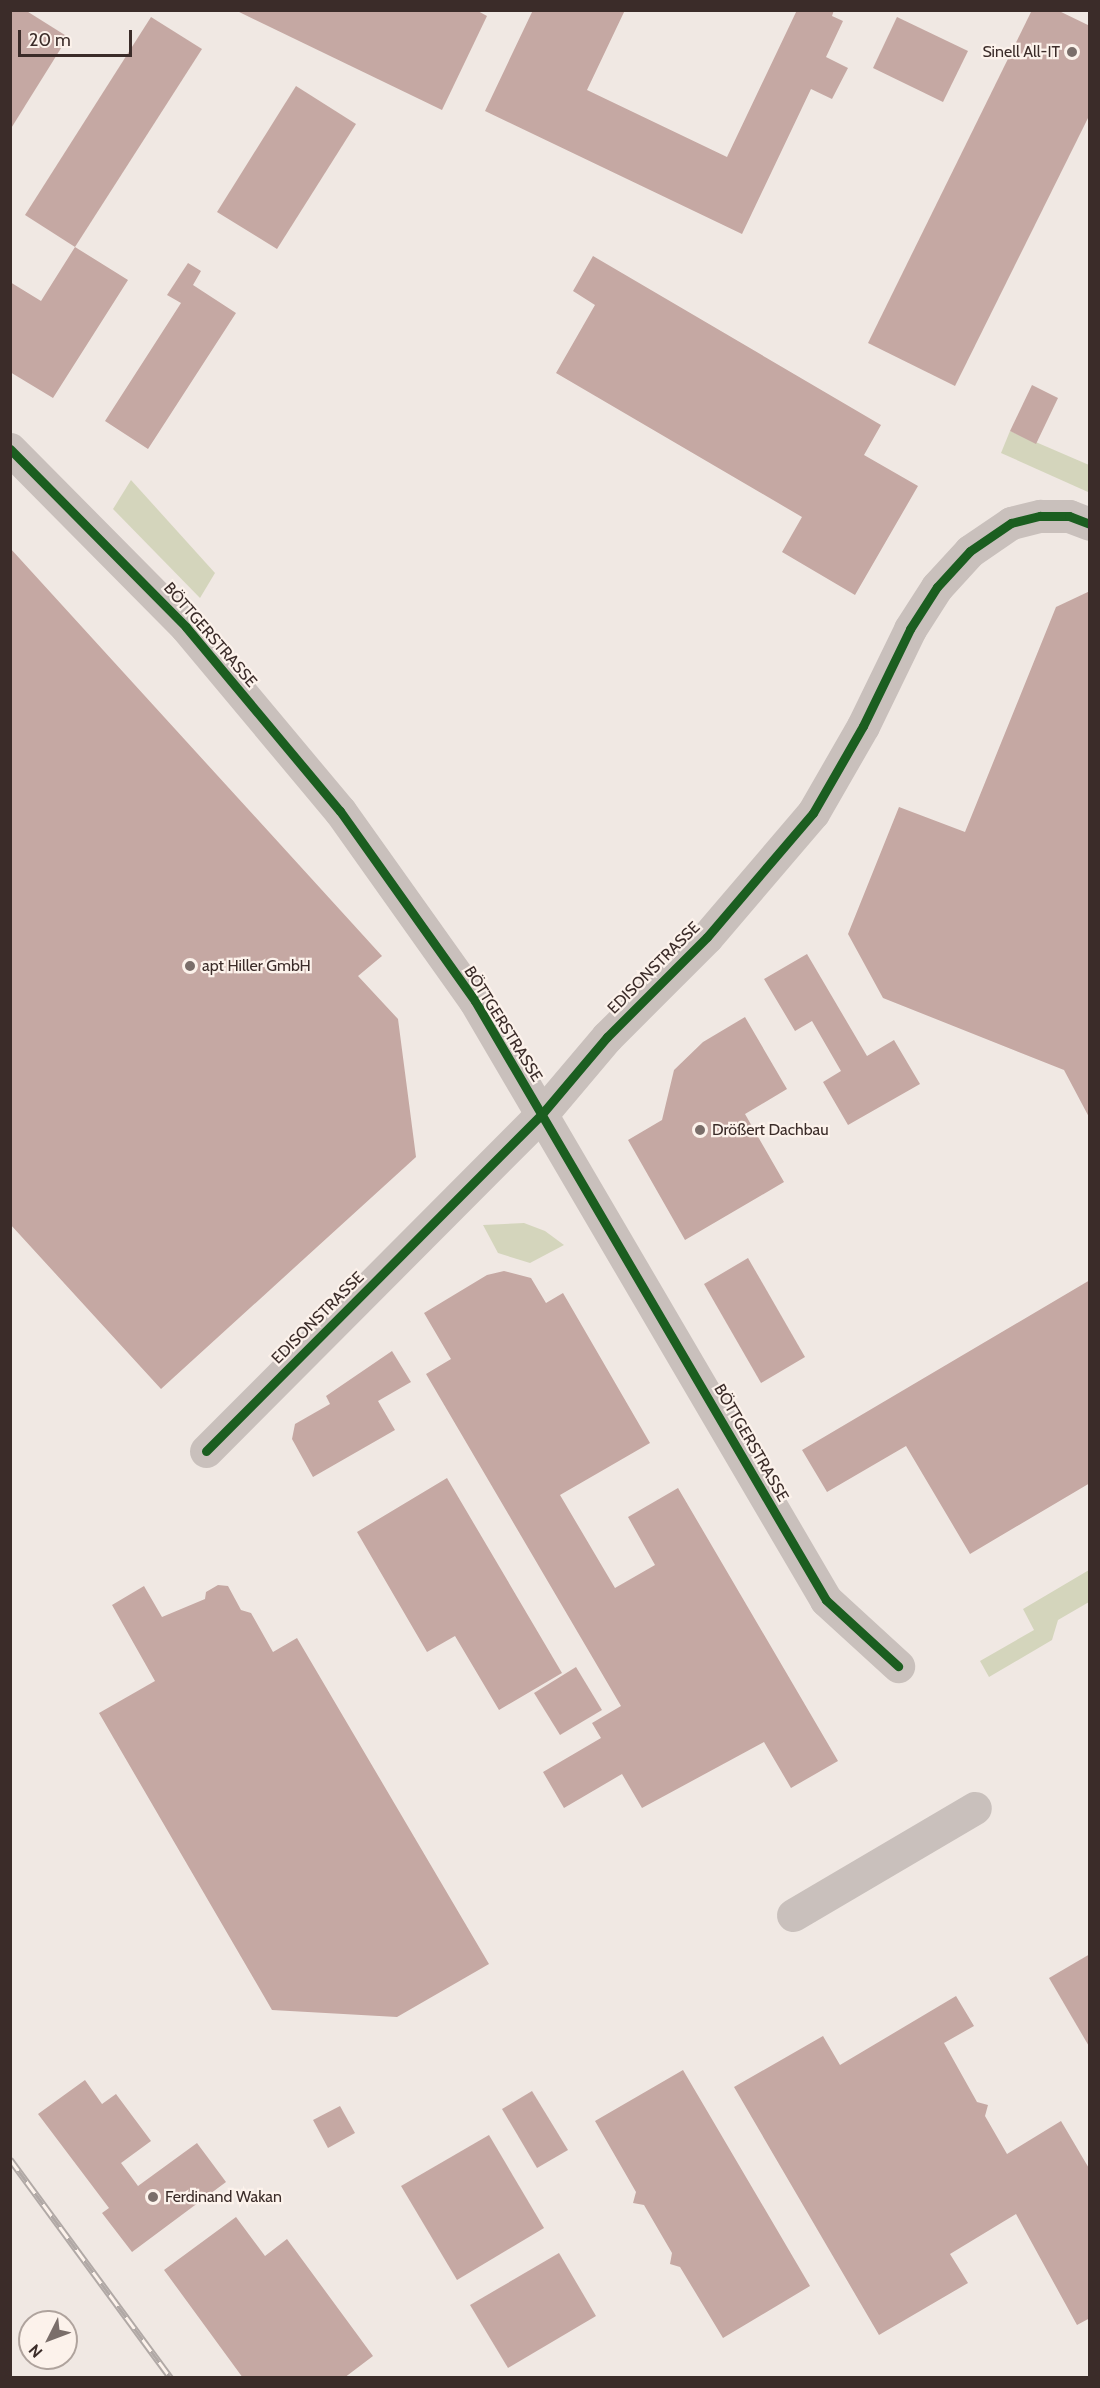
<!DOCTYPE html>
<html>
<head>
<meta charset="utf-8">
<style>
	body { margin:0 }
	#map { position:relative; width:1100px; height:2388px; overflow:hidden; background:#f0e8e3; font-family:Cabin,sans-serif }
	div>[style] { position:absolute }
	.green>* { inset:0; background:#d4d5bc }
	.building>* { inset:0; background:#c5a8a3 }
	.minor>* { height:33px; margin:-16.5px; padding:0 16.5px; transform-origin:16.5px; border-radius:16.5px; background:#c9c0bc }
	.rail>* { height:7px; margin-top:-3.5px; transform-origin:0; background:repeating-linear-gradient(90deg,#fcf2eb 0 14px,#b1a9a6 0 28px); box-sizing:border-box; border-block:2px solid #b1a9a6 }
	.cycleway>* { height:9px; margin:-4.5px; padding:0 4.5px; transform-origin:4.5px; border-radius:4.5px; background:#1b5e20 }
	.dots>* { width:16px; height:16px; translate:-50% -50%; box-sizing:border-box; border:3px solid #fcf2eb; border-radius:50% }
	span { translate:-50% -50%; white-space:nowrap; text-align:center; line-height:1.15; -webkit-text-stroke:4.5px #fcf2eb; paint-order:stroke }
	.poi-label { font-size:16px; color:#3b2c29 }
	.right { translate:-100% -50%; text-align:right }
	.left { translate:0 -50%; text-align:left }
	.street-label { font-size:16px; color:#3b2c29 }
	.frame { position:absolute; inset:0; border:12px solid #3b2c29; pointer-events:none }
	.north { position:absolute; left:18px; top:2310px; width:60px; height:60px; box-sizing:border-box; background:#fcf2eb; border:2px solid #afa39d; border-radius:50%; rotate:228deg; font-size:16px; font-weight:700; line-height:24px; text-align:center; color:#3b2c29 }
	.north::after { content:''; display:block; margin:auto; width:21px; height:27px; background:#7a6e6a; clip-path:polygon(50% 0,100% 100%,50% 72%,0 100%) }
	.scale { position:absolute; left:18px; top:30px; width:114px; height:27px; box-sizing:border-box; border:3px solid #3b2c29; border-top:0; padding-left:8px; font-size:18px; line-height:21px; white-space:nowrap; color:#3b2c29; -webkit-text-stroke:4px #fcf2eb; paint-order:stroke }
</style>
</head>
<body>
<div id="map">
	<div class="green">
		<i style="clip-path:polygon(1010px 431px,1089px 465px,1088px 492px,1001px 453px)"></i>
		<i style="clip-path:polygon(131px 480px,215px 573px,200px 598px,113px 509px)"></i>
		<i style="clip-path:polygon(524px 1223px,545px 1231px,564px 1245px,530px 1263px,498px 1253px,483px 1225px)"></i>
		<i style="clip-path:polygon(1089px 1570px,1089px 1602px,1058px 1620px,1052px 1640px,989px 1677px,980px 1661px,1034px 1630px,1023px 1609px)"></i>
	</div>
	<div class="building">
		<i style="clip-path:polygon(10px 10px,25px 10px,68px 37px,10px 130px)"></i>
		<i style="clip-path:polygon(235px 10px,476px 10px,487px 16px,442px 110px)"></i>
		<i style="clip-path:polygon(533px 10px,625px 10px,587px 90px,727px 157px,797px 10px,834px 10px,832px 16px,843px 21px,826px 57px,848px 68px,832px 99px,811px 89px,742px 234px,485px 111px)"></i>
		<i style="clip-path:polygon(1032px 10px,1057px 10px,1090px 26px,1090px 114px,955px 386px,868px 343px)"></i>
		<i style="clip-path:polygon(151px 17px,202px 49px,75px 247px,25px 215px)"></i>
		<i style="clip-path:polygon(897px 17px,968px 51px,943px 102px,873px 68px)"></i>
		<i style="clip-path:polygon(296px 86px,356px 124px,277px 249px,217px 212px)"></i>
		<i style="clip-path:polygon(75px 247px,128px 280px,53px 398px,10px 372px,10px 282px,41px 301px)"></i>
		<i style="clip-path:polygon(593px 256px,881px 425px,864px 455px,918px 486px,855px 595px,782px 552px,802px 517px,556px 373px,595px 305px,573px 291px)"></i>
		<i style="clip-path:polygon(188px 263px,201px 271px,193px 285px,236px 313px,148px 449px,105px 421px,181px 303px,167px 295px)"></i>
		<i style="clip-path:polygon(1032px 385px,1058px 398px,1036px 444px,1010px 431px)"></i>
		<i style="clip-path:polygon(10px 548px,382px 956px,358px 976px,398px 1019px,416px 1157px,161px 1389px,10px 1224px)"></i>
		<i style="clip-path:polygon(1090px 591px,1090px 1119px,1064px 1070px,883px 998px,848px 934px,899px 807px,965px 832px,1056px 607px)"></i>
		<i style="clip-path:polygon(807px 954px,867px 1056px,894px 1040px,920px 1084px,848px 1125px,823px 1082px,841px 1071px,812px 1021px,795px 1031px,764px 979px)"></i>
		<i style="clip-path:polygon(745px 1017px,787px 1089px,745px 1114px,784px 1182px,685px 1240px,628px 1140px,662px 1120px,674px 1070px,703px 1042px)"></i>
		<i style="clip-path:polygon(748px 1258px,805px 1357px,761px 1383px,704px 1284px)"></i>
		<i style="clip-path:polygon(504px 1271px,531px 1278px,546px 1303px,563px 1293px,650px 1443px,560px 1495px,615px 1588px,655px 1565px,628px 1517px,678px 1488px,838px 1761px,791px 1788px,764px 1742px,642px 1808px,622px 1774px,564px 1808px,543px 1772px,601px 1738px,592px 1723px,621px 1706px,426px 1374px,451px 1359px,424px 1313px,487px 1275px)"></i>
		<i style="clip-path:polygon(1090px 1280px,1090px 1483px,970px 1554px,906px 1446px,827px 1492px,802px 1450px)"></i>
		<i style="clip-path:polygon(392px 1351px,411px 1382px,378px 1401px,395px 1430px,313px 1477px,292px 1439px,295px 1424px,330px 1404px,326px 1396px)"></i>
		<i style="clip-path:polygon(447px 1478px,562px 1673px,499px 1710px,455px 1636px,427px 1652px,357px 1532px)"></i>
		<i style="clip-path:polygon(218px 1585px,228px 1586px,241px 1610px,251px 1613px,273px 1652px,297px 1638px,489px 1964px,397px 2017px,272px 2010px,99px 1713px,155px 1681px,112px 1605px,144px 1586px,162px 1617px,205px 1599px,206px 1592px)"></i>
		<i style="clip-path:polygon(576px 1667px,602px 1710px,560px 1735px,534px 1693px)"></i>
		<i style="clip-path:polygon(1090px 1954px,1090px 2048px,1049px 1978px)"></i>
		<i style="clip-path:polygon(956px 1996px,974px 2026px,944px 2043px,977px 2102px,988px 2105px,985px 2116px,1007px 2154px,1061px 2121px,1090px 2170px,1090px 2318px,1077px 2325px,1016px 2214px,950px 2254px,968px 2283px,879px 2335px,734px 2087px,823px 2036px,840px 2065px)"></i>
		<i style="clip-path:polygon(683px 2070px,810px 2286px,723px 2338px,680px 2267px,670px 2264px,672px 2253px,644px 2205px,633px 2203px,636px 2192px,595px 2121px)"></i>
		<i style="clip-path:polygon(85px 2080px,102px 2104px,116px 2094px,151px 2141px,121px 2163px,138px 2186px,197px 2143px,226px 2182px,132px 2252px,102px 2213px,109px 2208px,38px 2114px)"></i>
		<i style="clip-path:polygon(532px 2091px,568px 2150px,537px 2168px,502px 2109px)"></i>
		<i style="clip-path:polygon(340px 2106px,355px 2133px,328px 2148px,313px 2120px)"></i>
		<i style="clip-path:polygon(489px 2135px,544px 2228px,457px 2280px,401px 2186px)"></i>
		<i style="clip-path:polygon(236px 2217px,265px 2256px,287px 2239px,373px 2356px,344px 2378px,243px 2378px,164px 2270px)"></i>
		<i style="clip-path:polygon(559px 2253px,596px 2316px,508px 2368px,470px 2305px)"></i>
	</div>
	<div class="minor">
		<i style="left:10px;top:449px;width:250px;rotate:45.3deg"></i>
		<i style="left:186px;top:627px;width:240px;rotate:50.1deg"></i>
		<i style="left:340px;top:811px;width:233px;rotate:54.6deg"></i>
		<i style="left:475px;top:1001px;width:694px;rotate:59.63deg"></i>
		<i style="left:826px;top:1600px;width:98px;rotate:42.5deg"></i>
		<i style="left:206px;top:1451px;width:474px;rotate:-45.1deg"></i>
		<i style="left:541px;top:1115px;width:102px;rotate:-49.8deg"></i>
		<i style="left:607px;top:1037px;width:141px;rotate:-45deg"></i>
		<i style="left:707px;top:937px;width:163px;rotate:-49.5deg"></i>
		<i style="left:813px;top:813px;width:100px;rotate:-60.1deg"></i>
		<i style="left:863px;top:726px;width:108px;rotate:-64.1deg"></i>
		<i style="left:910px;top:629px;width:50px;rotate:-57.3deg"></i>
		<i style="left:937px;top:587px;width:49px;rotate:-47.5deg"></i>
		<i style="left:970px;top:551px;width:50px;rotate:-34.3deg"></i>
		<i style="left:1011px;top:523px;width:30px;rotate:-14deg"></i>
		<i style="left:1040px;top:516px;width:29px"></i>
		<i style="left:1069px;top:516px;width:22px;rotate:21deg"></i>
		<i style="left:793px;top:1915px;width:211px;rotate:-30.5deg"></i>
	</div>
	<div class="rail">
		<i style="left:10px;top:2159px;width:272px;rotate:53.7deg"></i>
	</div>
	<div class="cycleway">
		<i style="left:10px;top:449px;width:250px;rotate:45.3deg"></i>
		<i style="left:186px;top:627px;width:240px;rotate:50.1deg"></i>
		<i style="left:340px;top:811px;width:233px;rotate:54.6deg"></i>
		<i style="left:475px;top:1001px;width:694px;rotate:59.63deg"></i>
		<i style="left:826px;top:1600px;width:98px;rotate:42.5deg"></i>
		<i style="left:206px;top:1451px;width:474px;rotate:-45.1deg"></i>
		<i style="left:541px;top:1115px;width:102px;rotate:-49.8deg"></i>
		<i style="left:607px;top:1037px;width:141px;rotate:-45deg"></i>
		<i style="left:707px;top:937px;width:163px;rotate:-49.5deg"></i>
		<i style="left:813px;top:813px;width:100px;rotate:-60.1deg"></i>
		<i style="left:863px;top:726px;width:108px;rotate:-64.1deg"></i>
		<i style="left:910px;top:629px;width:50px;rotate:-57.3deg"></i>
		<i style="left:937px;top:587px;width:49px;rotate:-47.5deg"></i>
		<i style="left:970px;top:551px;width:50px;rotate:-34.3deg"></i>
		<i style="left:1011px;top:523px;width:30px;rotate:-14deg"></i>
		<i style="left:1040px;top:516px;width:29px"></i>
		<i style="left:1069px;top:516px;width:22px;rotate:21deg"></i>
	</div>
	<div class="dots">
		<i style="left:1072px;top:52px;background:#7a6e6a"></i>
		<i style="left:190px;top:966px;background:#7a6e6a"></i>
		<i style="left:700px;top:1130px;background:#7a6e6a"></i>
		<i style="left:153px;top:2197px;background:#7a6e6a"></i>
	</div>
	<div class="poi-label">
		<span class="right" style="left:1060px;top:52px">Sinell All-IT</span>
		<span class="left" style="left:202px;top:966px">apt Hiller GmbH</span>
		<span class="left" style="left:712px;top:1130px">Drößert Dachbau</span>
		<span class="left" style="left:165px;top:2197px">Ferdinand Wakan</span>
	</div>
	<div class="street-label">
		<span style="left:210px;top:635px;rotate:49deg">BÖTTGERSTRASSE</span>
		<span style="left:654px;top:968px;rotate:-45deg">EDISONSTRASSE</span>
		<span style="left:503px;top:1024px;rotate:58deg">BÖTTGERSTRASSE</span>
		<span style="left:318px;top:1318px;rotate:-45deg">EDISONSTRASSE</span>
		<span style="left:751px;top:1443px;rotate:60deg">BÖTTGERSTRASSE</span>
	</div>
	<div class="frame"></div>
	<div class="north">N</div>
	<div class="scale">20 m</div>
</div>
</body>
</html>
